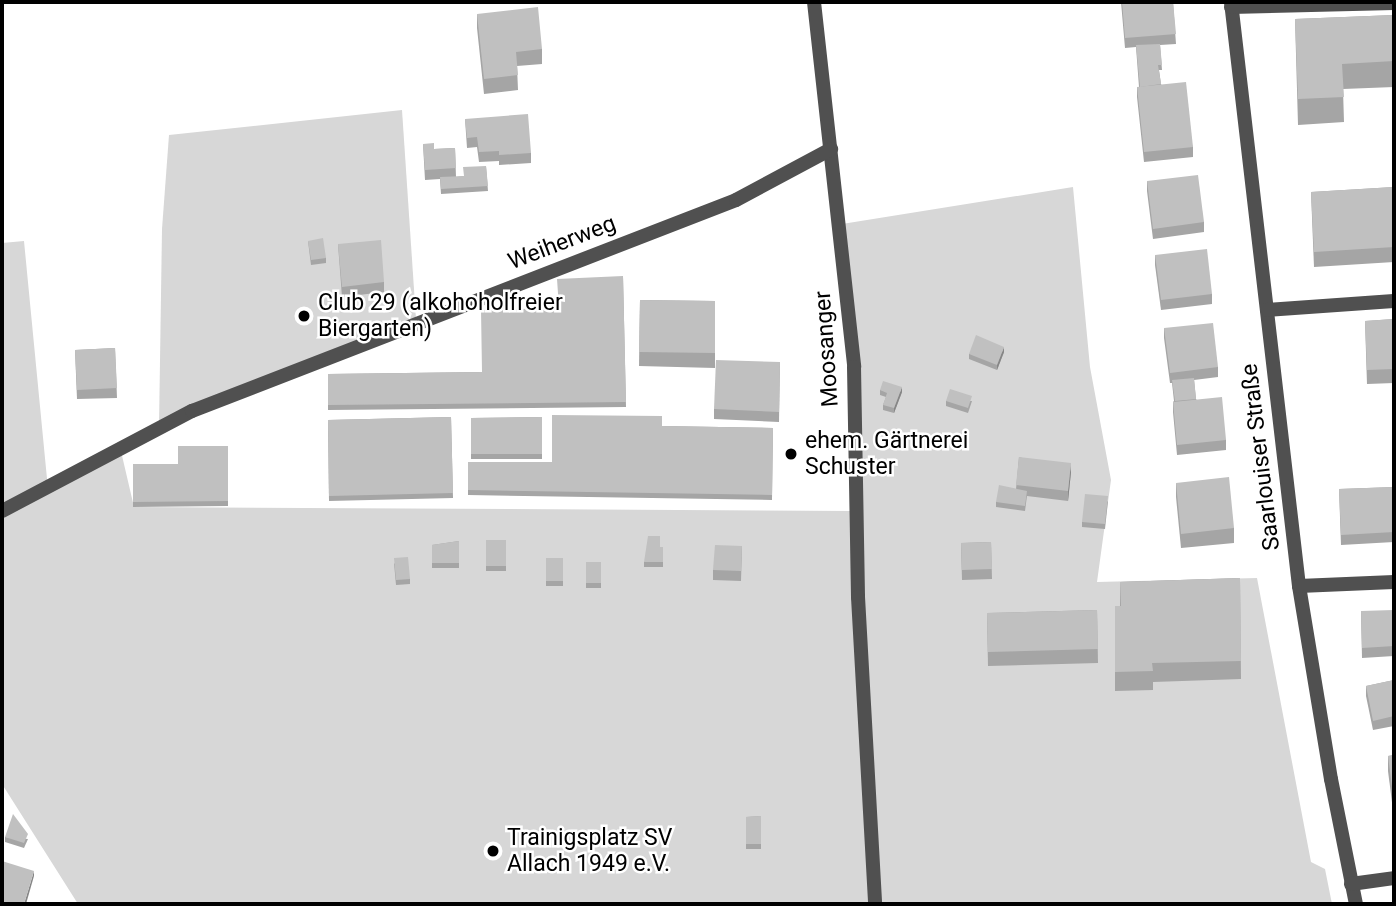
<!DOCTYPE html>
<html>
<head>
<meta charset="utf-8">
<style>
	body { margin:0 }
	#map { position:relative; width:1396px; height:906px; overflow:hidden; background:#fff; font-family:Roboto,sans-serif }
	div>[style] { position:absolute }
	.green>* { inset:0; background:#d7d7d7 }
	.minor>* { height:14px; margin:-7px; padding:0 7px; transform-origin:7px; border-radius:7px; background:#505050 }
	.wall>* { inset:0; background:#a5a5a5 }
	.shaded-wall>* { inset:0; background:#868686 }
	.building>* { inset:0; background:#c0c0c0 }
	.dots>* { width:19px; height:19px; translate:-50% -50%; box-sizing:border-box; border:4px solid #fff; border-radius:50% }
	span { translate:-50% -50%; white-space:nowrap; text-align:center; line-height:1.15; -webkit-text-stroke:5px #fff; paint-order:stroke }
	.street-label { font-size:23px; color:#000 }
	.poi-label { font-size:23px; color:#000 }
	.left { translate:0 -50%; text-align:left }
	.frame { position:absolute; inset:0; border:4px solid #000; pointer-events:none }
</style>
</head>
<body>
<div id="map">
	<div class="green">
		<i style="clip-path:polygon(402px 110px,416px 319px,159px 427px,162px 229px,169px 135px)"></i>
		<i style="clip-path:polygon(1073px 187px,1090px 367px,1111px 480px,1097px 582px,1257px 578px,1311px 862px,1325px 869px,1332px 904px,78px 904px,2px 784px,2px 243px,24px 241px,48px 489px,120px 447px,134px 507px,852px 511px,858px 597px,842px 224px)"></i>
	</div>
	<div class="minor">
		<i style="left:814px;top:2px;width:367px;rotate:83.7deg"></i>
		<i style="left:854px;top:367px;width:230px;rotate:89deg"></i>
		<i style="left:858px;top:597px;width:307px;rotate:86.8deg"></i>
		<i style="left:1231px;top:2px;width:588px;rotate:83.36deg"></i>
		<i style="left:1299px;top:586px;width:196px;rotate:80.6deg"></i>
		<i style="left:1331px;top:779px;width:127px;rotate:78.7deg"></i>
		<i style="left:1231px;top:7px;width:163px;rotate:-1.4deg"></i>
		<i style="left:1267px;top:310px;width:127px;rotate:-4.1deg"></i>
		<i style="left:2px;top:511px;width:215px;rotate:-27.8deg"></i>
		<i style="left:192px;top:411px;width:583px;rotate:-21.2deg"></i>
		<i style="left:736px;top:200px;width:108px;rotate:-28.2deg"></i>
		<i style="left:1299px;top:586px;width:95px;rotate:-2.4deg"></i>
		<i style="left:1351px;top:884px;width:43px;rotate:-7.9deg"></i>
	</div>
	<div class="wall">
		<i style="clip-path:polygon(1121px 2px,1173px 2px,1176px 44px,1160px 45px,1162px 70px,1159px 70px,1161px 84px,1193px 147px,1193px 157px,1144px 162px,1137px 97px,1137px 87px,1139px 87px,1136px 47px,1125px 48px)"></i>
		<i style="clip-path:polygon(477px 14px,542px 49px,542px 64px,517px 66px,518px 90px,484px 94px,477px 28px)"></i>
		<i style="clip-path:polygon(1394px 15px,1394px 87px,1343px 89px,1344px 122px,1298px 125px,1295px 19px)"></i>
		<i style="clip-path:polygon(465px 119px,531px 153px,531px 163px,499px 165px,499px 161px,479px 162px,477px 147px,467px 148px)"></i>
		<i style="clip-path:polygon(423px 144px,434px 149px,455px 148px,456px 177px,464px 176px,486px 166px,488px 191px,441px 194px,440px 179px,425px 180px)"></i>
		<i style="clip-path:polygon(1147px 181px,1204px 222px,1204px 232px,1153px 239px,1147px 191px)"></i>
		<i style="clip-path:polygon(1394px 187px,1394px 262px,1314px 267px,1311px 192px)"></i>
		<i style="clip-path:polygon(308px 241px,326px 258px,326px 263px,311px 265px)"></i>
		<i style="clip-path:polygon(338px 244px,384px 282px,384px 292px,342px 297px)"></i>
		<i style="clip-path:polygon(1155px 255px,1212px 294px,1212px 304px,1161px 310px,1155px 265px)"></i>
		<i style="clip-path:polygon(623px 276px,626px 407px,328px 410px,328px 374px,482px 372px,559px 308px)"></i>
		<i style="clip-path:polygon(640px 300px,715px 301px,715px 368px,639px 366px)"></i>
		<i style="clip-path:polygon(1394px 319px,1394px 383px,1367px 384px,1365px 321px)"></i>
		<i style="clip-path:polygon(1164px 328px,1218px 367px,1218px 377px,1194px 380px,1196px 399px,1226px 440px,1226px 450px,1177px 455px,1173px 412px,1173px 402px,1174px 401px,1172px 383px,1170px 383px,1164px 338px)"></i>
		<i style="clip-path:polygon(115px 348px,117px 398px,77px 399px,75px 350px)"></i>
		<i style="clip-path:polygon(1004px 352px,997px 370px,969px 359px,969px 354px)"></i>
		<i style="clip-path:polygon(780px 362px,779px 422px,714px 419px,714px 409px)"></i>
		<i style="clip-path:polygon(880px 390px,902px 392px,894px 413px,883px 410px,883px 405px,886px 397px,880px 395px)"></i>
		<i style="clip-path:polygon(946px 401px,972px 401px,968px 413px,946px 406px)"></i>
		<i style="clip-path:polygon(451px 417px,453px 498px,329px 501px,328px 420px)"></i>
		<i style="clip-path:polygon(542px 417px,542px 459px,471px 459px,471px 418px)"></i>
		<i style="clip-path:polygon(662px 426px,773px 428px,772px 500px,468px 495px,468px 462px,552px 462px)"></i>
		<i style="clip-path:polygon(228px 446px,228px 506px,133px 507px,133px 464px,178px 464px)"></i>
		<i style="clip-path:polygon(1019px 457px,1071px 472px,1068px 501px,1027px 496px,1025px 511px,996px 507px,996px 502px,1016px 489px)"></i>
		<i style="clip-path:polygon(1176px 483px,1234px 528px,1234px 543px,1181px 548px,1176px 497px)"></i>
		<i style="clip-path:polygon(1394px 487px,1394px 542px,1341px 545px,1339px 489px)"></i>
		<i style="clip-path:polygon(1108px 501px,1105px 529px,1082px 527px,1082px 522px)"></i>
		<i style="clip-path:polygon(486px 540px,506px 540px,506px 571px,486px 571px)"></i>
		<i style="clip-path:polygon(459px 541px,459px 568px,432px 568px,432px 545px)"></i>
		<i style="clip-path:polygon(991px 542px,992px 579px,962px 580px,961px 543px)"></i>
		<i style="clip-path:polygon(742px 546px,741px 581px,713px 580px,713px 570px)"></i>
		<i style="clip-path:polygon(660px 547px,663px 547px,663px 567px,644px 567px,644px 562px)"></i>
		<i style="clip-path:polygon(546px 558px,563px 558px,563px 586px,546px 586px)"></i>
		<i style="clip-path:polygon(586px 562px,601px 562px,601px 588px,586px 588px)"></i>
		<i style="clip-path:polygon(394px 563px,410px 579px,410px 584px,396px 585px)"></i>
		<i style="clip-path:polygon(1240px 578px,1241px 679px,1153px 682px,1153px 690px,1115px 691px,1115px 606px,1120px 606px,1120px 582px)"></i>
		<i style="clip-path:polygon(1097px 610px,1098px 663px,988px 666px,987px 613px)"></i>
		<i style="clip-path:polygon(1361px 611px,1394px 644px,1394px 656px,1362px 658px)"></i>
		<i style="clip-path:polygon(1394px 680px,1394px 726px,1373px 730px,1366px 696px,1366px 686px)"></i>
		<i style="clip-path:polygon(1394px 755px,1394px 818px,1388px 771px,1388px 756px)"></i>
		<i style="clip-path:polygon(761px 816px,761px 849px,746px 849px,746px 817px)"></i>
		<i style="clip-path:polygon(5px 837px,28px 839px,24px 848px,5px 842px)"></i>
	</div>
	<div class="shaded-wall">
		<i style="clip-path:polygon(1004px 347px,1004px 352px,997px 370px,997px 365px)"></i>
		<i style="clip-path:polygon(902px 387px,902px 392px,894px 413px,894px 408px)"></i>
		<i style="clip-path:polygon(1071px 463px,1071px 472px,1068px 501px,1068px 491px)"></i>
		<i style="clip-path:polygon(34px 871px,34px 876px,26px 904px,24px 904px)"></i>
	</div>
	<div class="building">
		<i style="clip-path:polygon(1122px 2px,1173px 2px,1176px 34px,1125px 38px)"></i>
		<i style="clip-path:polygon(538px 7px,542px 49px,516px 52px,518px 75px,484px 79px,477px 14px)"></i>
		<i style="clip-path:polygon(1394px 15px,1394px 61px,1342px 64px,1344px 97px,1298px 99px,1295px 19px)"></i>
		<i style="clip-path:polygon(1160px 44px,1162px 65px,1158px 65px,1161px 84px,1140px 87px,1136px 45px)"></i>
		<i style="clip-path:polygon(1186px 82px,1193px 147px,1144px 152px,1137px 87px)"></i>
		<i style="clip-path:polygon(528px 114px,531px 153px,499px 155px,499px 151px,479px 152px,477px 137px,467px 138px,465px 119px)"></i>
		<i style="clip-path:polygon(434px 143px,434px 149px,455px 148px,456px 168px,425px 170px,423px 144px)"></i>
		<i style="clip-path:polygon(486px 166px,488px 186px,441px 189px,440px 177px,464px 176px,463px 167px)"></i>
		<i style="clip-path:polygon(1198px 175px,1204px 222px,1153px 229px,1147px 181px)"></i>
		<i style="clip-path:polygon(1394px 187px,1394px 247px,1314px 252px,1311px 192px)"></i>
		<i style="clip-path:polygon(323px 238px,326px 258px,311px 260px,308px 241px)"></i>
		<i style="clip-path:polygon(381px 240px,384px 282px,342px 287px,338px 244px)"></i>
		<i style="clip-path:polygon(1207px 249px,1212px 294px,1161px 300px,1155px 255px)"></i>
		<i style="clip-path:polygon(623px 276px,626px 402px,328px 405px,328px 374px,482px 372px,481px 310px,559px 308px,557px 279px)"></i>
		<i style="clip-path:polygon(640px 300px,715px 301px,715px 353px,639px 352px)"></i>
		<i style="clip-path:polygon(1394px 319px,1394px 369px,1367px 370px,1365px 321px)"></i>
		<i style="clip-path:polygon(1213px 323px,1218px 367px,1170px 373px,1164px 328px)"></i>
		<i style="clip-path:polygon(976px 335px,1004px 347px,997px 365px,969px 354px)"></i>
		<i style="clip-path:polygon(115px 348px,117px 388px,77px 390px,75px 350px)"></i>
		<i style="clip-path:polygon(716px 360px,780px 362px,779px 412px,714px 409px)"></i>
		<i style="clip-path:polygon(1194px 378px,1196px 399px,1175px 401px,1172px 380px)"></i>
		<i style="clip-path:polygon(883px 381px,902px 387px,894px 408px,883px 405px,887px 393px,880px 390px)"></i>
		<i style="clip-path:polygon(950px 389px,972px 396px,968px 408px,946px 401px)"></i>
		<i style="clip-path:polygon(1222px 397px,1226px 440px,1177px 445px,1173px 402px)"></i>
		<i style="clip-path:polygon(552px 415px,662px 416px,662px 426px,773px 428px,772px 495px,468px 490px,468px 462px,552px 462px)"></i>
		<i style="clip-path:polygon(451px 417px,453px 493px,329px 496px,328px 420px)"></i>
		<i style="clip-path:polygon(542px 417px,542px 454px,471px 454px,471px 418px)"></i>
		<i style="clip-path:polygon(178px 446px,228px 446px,228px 501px,133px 502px,133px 464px,178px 464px)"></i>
		<i style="clip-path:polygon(1019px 457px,1071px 463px,1068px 491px,1016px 485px)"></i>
		<i style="clip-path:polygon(1229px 477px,1234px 528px,1181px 534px,1176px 483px)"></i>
		<i style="clip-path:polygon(999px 485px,1027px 491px,1025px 506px,996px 502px)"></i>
		<i style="clip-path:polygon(1394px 487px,1394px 532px,1341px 535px,1339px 489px)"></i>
		<i style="clip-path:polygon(1085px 494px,1108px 496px,1105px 524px,1082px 522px)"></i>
		<i style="clip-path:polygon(648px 536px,660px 536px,660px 547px,663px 547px,663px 562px,644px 562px)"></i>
		<i style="clip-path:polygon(486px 540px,506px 540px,506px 566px,486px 566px)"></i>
		<i style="clip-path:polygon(459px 541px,459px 563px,432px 563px,432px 545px)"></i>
		<i style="clip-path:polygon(991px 542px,992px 569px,962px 570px,961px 543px)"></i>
		<i style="clip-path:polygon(715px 545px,742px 546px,741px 571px,713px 570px)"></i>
		<i style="clip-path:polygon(408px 557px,410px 579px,396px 580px,394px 558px)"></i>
		<i style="clip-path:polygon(546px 558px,563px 558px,563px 581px,546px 581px)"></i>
		<i style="clip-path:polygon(586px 562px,601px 562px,601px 583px,586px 583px)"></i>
		<i style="clip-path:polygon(1240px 578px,1241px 661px,1152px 663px,1153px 671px,1115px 672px,1115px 606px,1121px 606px,1120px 582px)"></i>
		<i style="clip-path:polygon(1097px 610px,1098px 649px,988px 652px,987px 613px)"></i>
		<i style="clip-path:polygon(1393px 610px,1394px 646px,1362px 648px,1361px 611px)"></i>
		<i style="clip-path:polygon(1394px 680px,1394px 716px,1373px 721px,1366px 686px)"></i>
		<i style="clip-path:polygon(1394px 755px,1394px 803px,1388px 756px)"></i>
		<i style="clip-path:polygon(13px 814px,28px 834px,24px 843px,5px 837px)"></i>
		<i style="clip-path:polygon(761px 816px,761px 844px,746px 844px,746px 817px)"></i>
		<i style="clip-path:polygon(2px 861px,34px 871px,24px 904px,2px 904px)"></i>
	</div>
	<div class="dots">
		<i style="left:304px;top:316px;background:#000"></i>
		<i style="left:791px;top:454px;background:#000"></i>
		<i style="left:493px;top:851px;background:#000"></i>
	</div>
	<div class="street-label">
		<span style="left:562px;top:243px;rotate:-21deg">Weiherweg</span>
		<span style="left:827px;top:349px;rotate:-94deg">Moosanger</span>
		<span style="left:1261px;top:457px;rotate:-97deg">Saarlouiser Straße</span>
	</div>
	<div class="poi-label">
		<span class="left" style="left:318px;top:316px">Club 29 (alkohoholfreier<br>Biergarten)</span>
		<span class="left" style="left:805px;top:454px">ehem. Gärtnerei<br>Schuster</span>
		<span class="left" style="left:507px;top:851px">Trainigsplatz SV<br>Allach 1949 e.V.</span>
	</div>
	<div class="frame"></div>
</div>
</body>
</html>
